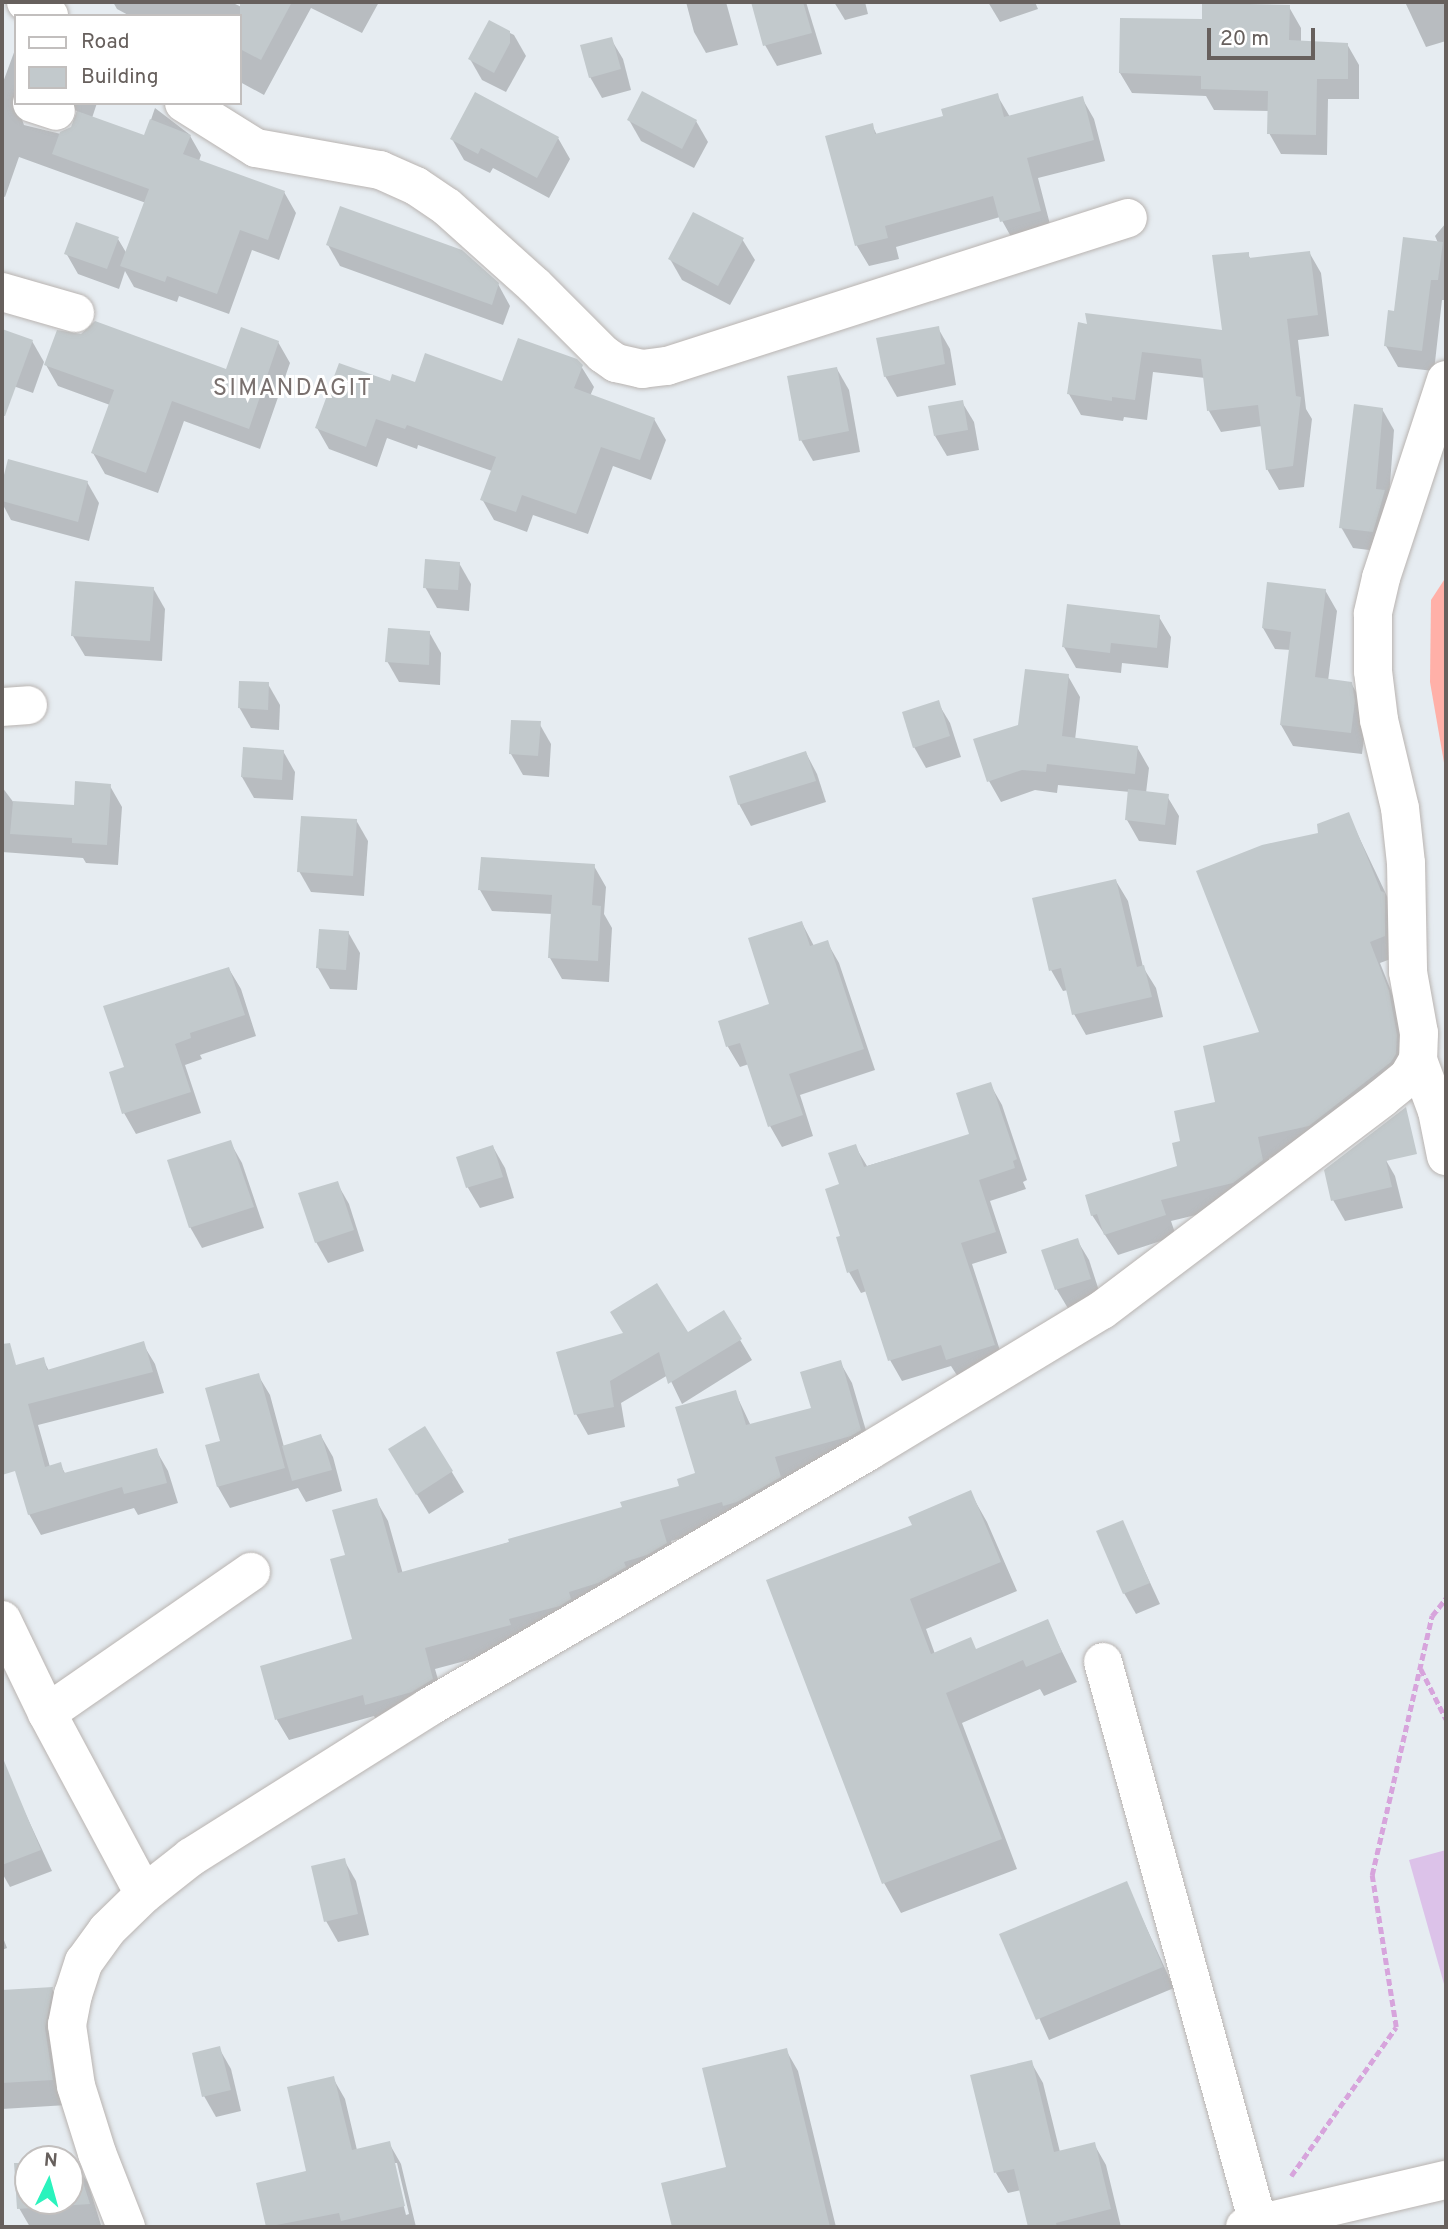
<!DOCTYPE html>
<html>
<head>
<meta charset="utf-8">
<style>
	body { margin:0 }
	#map { position:relative; width:1448px; height:2229px; overflow:hidden; background:#e6ecf1; font-family:Overpass,sans-serif }
	div>[style] { position:absolute }
	.green>* { inset:0; background:#dcc2e9 }
	.water>* { inset:0; background:#ffb0a8 }
	.shadow>* { inset:0; background:#0003 }
	.building>* { inset:0; background:#c2c9cc }
	.path>* { height:4.5px; margin-top:-2.25px; transform-origin:0; background:repeating-linear-gradient(90deg,#d7a4dc 0 7px,transparent 0 10.5px) }
	.roads { filter:drop-shadow(0 0 2px #b9b4b1) drop-shadow(0 0 2px #b9b4b1) }
	.minor>* { height:38px; margin:-19px; padding:0 19px; transform-origin:19px; border-radius:19px; background:#fff }
	span { translate:-50% -50%; white-space:nowrap; text-align:center; line-height:1.15; -webkit-text-stroke:6px #fff; paint-order:stroke }
	.quarter-label { font-size:24px; color:#79706e; letter-spacing:2px }
	.frame { position:absolute; inset:0; border:4px solid #67605d; pointer-events:none }
	.legend { position:absolute; left:14px; top:14px; width:228px; height:91px; box-sizing:border-box; background:#fff; border:2px solid #c2bfbe; margin:0; padding:9px 12px; list-style:none; font-size:21px; color:#67605d }
	.legend li { display:flex; align-items:center; gap:14px; height:35px }
	.legend b { width:35px; border:2px solid #c2bfbe }
	.north { position:absolute; left:14px; top:2145px; width:70px; height:70px; box-sizing:border-box; background:#fff; border:2px solid #c2bfbe; border-radius:50%; rotate:5deg; font-size:19px; font-weight:700; line-height:28px; text-align:center; color:#67605d }
	.north::after { content:''; display:block; margin:auto; width:24px; height:32px; background:#2af3bd; clip-path:polygon(50% 0,100% 100%,50% 72%,0 100%) }
	.scale { position:absolute; left:1207px; top:28px; width:108px; height:32px; box-sizing:border-box; border:4px solid #67605d; border-top:0; padding-left:9px; font-size:21px; line-height:24px; white-space:nowrap; color:#67605d; -webkit-text-stroke:5px #fff; paint-order:stroke }
</style>
</head>
<body>
<div id="map">
	<div class="green">
		<i style="clip-path:polygon(1446px 1850px,1446px 1991px,1409px 1860px)"></i>
	</div>
	<div class="water">
		<i style="clip-path:polygon(1446px 577px,1446px 774px,1430px 682px,1431px 600px)"></i>
	</div>
	<div class="shadow">
		<i style="clip-path:polygon(113px 2px,231px 2px,254px 13px,260px 2px,379px 2px,362px 33px,311px 8px,264px 95px,240px 82px,240px 16px,130px 16px,117px 9px)"></i>
		<i style="clip-path:polygon(686px 2px,726px 2px,738px 45px,706px 53px,694px 32px)"></i>
		<i style="clip-path:polygon(753px 2px,806px 2px,822px 54px,777px 66px,765px 45px)"></i>
		<i style="clip-path:polygon(834px 2px,865px 2px,868px 14px,845px 20px)"></i>
		<i style="clip-path:polygon(988px 2px,1035px 2px,1038px 9px,1000px 22px)"></i>
		<i style="clip-path:polygon(1405px 2px,1446px 2px,1446px 41px,1426px 47px)"></i>
		<i style="clip-path:polygon(1289px 7px,1301px 28px,1301px 43px,1347px 44px,1359px 65px,1359px 99px,1328px 99px,1327px 155px,1281px 154px,1269px 133px,1270px 111px,1214px 110px,1206px 96px,1132px 93px,1120px 73px,1204px 21px)"></i>
		<i style="clip-path:polygon(489px 22px,514px 35px,526px 56px,506px 92px,482px 80px,470px 59px)"></i>
		<i style="clip-path:polygon(611px 39px,623px 59px,631px 90px,602px 98px,590px 77px)"></i>
		<i style="clip-path:polygon(16px 47px,16px 103px,24px 125px,61px 134px,72px 128px,77px 111px,54px 103px,97px 103px,92px 118px,145px 137px,155px 108px,189px 134px,201px 155px,199px 161px,284px 192px,296px 213px,279px 260px,252px 250px,229px 314px,179px 296px,177px 302px,134px 287px,125px 271px,119px 289px,78px 274px,66px 253px,118px 239px,127px 254px,146px 203px,19px 157px,5px 197px,2px 196px,2px 85px)"></i>
		<i style="clip-path:polygon(997px 95px,1010px 117px,1082px 98px,1094px 119px,1105px 161px,1038px 178px,1052px 232px,1014px 242px,1000px 217px,896px 247px,899px 259px,869px 266px,857px 246px,827px 137px,872px 125px,877px 135px,945px 117px)"></i>
		<i style="clip-path:polygon(629px 120px,696px 121px,708px 142px,694px 168px,641px 141px)"></i>
		<i style="clip-path:polygon(558px 138px,570px 159px,549px 198px,493px 168px,490px 173px,464px 160px,452px 139px)"></i>
		<i style="clip-path:polygon(1446px 223px,1446px 300px,1442px 300px,1434px 371px,1398px 367px,1386px 346px,1396px 313px,1438px 243px,1435px 236px)"></i>
		<i style="clip-path:polygon(742px 239px,755px 260px,730px 305px,682px 280px,670px 259px)"></i>
		<i style="clip-path:polygon(328px 245px,498px 284px,510px 306px,503px 325px,340px 266px)"></i>
		<i style="clip-path:polygon(1309px 252px,1321px 273px,1329px 336px,1298px 340px,1306px 409px,1312px 419px,1304px 487px,1279px 490px,1267px 469px,1262px 426px,1221px 432px,1209px 411px,1205px 378px,1153px 372px,1147px 420px,1124px 417px,1123px 421px,1081px 415px,1069px 394px,1079px 324px,1224px 333px,1248px 254px,1251px 260px)"></i>
		<i style="clip-path:polygon(938px 328px,950px 349px,956px 385px,897px 397px,885px 376px)"></i>
		<i style="clip-path:polygon(2px 331px,32px 341px,44px 362px,33px 393px,2px 382px)"></i>
		<i style="clip-path:polygon(81px 336px,227px 371px,278px 342px,290px 363px,260px 449px,184px 421px,158px 493px,105px 474px,93px 453px,110px 405px,58px 386px,46px 365px)"></i>
		<i style="clip-path:polygon(581px 366px,594px 387px,590px 396px,654px 419px,666px 440px,651px 480px,613px 466px,588px 534px,533px 515px,527px 532px,494px 520px,482px 499px,492px 471px,418px 445px,417px 449px,387px 438px,377px 467px,329px 449px,317px 428px,391px 383px,503px 384px)"></i>
		<i style="clip-path:polygon(837px 369px,849px 390px,860px 452px,813px 461px,801px 440px)"></i>
		<i style="clip-path:polygon(962px 402px,974px 422px,979px 450px,947px 456px,935px 436px)"></i>
		<i style="clip-path:polygon(1382px 409px,1394px 430px,1385px 552px,1353px 548px,1341px 527px)"></i>
		<i style="clip-path:polygon(9px 461px,87px 482px,99px 503px,89px 541px,11px 520px,2px 503px)"></i>
		<i style="clip-path:polygon(459px 563px,471px 584px,469px 611px,437px 608px,425px 587px)"></i>
		<i style="clip-path:polygon(153px 588px,165px 609px,162px 661px,85px 656px,73px 636px)"></i>
		<i style="clip-path:polygon(1325px 590px,1337px 611px,1328px 681px,1351px 683px,1363px 704px,1366px 723px,1362px 754px,1293px 746px,1281px 725px,1291px 650px,1275px 649px,1263px 628px)"></i>
		<i style="clip-path:polygon(1159px 617px,1171px 637px,1168px 668px,1122px 663px,1121px 673px,1076px 668px,1064px 647px)"></i>
		<i style="clip-path:polygon(429px 632px,441px 653px,440px 685px,399px 682px,387px 661px)"></i>
		<i style="clip-path:polygon(1068px 676px,1080px 697px,1075px 740px,1137px 747px,1149px 768px,1146px 793px,1167px 796px,1179px 816px,1176px 845px,1139px 841px,1127px 820px,1130px 792px,1058px 785px,1057px 793px,1035px 790px,1001px 802px,989px 781px,1019px 727px)"></i>
		<i style="clip-path:polygon(268px 684px,280px 705px,279px 730px,251px 728px,239px 707px)"></i>
		<i style="clip-path:polygon(938px 703px,950px 723px,961px 757px,926px 768px,914px 747px)"></i>
		<i style="clip-path:polygon(539px 723px,551px 744px,549px 777px,523px 775px,511px 754px)"></i>
		<i style="clip-path:polygon(283px 751px,295px 772px,293px 800px,254px 798px,242px 777px)"></i>
		<i style="clip-path:polygon(806px 753px,817px 774px,826px 802px,751px 826px,739px 804px)"></i>
		<i style="clip-path:polygon(110px 786px,122px 807px,118px 865px,86px 863px,83px 858px,2px 852px,2px 787px,14px 803px,76px 806px)"></i>
		<i style="clip-path:polygon(1348px 814px,1396px 915px,1396px 957px,1380px 963px,1400px 1013px,1408px 1057px,1321px 1146px,1269px 1158px,1274px 1182px,1246px 1203px,1171px 1221px,1176px 1236px,1118px 1255px,1092px 1215px,1179px 1167px,1182px 1142px,1217px 1103px,1261px 1033px,1320px 834px)"></i>
		<i style="clip-path:polygon(356px 820px,368px 841px,364px 896px,311px 892px,299px 871px)"></i>
		<i style="clip-path:polygon(594px 866px,606px 887px,604px 914px,612px 928px,609px 982px,562px 979px,550px 958px,552px 914px,492px 911px,480px 890px)"></i>
		<i style="clip-path:polygon(1116px 881px,1128px 901px,1143px 967px,1156px 988px,1163px 1017px,1086px 1035px,1074px 1014px,1068px 990px,1063px 991px,1051px 970px)"></i>
		<i style="clip-path:polygon(802px 923px,814px 946px,827px 942px,839px 963px,875px 1070px,800px 1095px,813px 1136px,782px 1147px,770px 1126px,749px 1064px,740px 1067px,728px 1047px,720px 1022px,771px 1005px)"></i>
		<i style="clip-path:polygon(348px 932px,360px 953px,357px 990px,330px 989px,318px 968px)"></i>
		<i style="clip-path:polygon(229px 969px,241px 989px,256px 1036px,200px 1055px,202px 1059px,185px 1065px,201px 1113px,136px 1134px,124px 1113px,126px 1069px)"></i>
		<i style="clip-path:polygon(990px 1084px,1002px 1105px,1027px 1180px,1023px 1182px,1026px 1189px,990px 1201px,1007px 1253px,972px 1264px,1005px 1366px,960px 1380px,951px 1366px,902px 1381px,890px 1360px,867px 1291px,861px 1293px,849px 1272px,842px 1237px,841px 1185px,855px 1146px,867px 1166px,971px 1135px)"></i>
		<i style="clip-path:polygon(230px 1142px,242px 1163px,264px 1228px,202px 1248px,190px 1227px)"></i>
		<i style="clip-path:polygon(493px 1147px,505px 1168px,514px 1198px,480px 1208px,468px 1188px,458px 1158px)"></i>
		<i style="clip-path:polygon(1383px 1155px,1395px 1176px,1403px 1208px,1345px 1221px,1333px 1200px)"></i>
		<i style="clip-path:polygon(337px 1183px,349px 1204px,364px 1251px,328px 1263px,316px 1242px)"></i>
		<i style="clip-path:polygon(1077px 1240px,1089px 1260px,1102px 1300px,1069px 1310px,1057px 1290px,1043px 1251px)"></i>
		<i style="clip-path:polygon(724px 1313px,752px 1360px,682px 1404px,668px 1375px,621px 1403px,625px 1427px,588px 1435px,576px 1414px,558px 1353px,688px 1335px)"></i>
		<i style="clip-path:polygon(143px 1344px,155px 1364px,164px 1393px,38px 1425px,50px 1467px,60px 1464px,66px 1475px,156px 1450px,168px 1471px,178px 1503px,138px 1515px,134px 1508px,41px 1535px,29px 1514px,2px 1416px,2px 1371px,43px 1359px,49px 1371px)"></i>
		<i style="clip-path:polygon(840px 1362px,852px 1383px,872px 1451px,735px 1523px,671px 1541px,678px 1564px,521px 1646px,435px 1669px,444px 1700px,379px 1725px,374px 1716px,289px 1740px,277px 1720px,262px 1667px,354px 1641px,347px 1556px,376px 1500px,388px 1521px,403px 1574px,624px 1508px,681px 1487px,697px 1475px,735px 1392px,751px 1426px,813px 1410px)"></i>
		<i style="clip-path:polygon(258px 1375px,270px 1395px,284px 1447px,321px 1436px,333px 1457px,342px 1491px,306px 1502px,298px 1488px,230px 1508px,218px 1487px,207px 1446px,222px 1442px)"></i>
		<i style="clip-path:polygon(425px 1428px,464px 1492px,429px 1514px,402px 1470px)"></i>
		<i style="clip-path:polygon(970px 1492px,987px 1522px,1017px 1591px,926px 1629px,935px 1654px,977px 1650px,1047px 1621px,1077px 1682px,1044px 1696px,1040px 1689px,962px 1723px,1017px 1869px,901px 1913px,884px 1883px,769px 1581px,914px 1526px)"></i>
		<i style="clip-path:polygon(1122px 1522px,1160px 1604px,1136px 1614px,1124px 1593px)"></i>
		<i style="clip-path:polygon(21px 1804px,52px 1871px,10px 1887px,2px 1873px,2px 1812px)"></i>
		<i style="clip-path:polygon(344px 1860px,356px 1881px,369px 1935px,338px 1942px,326px 1921px)"></i>
		<i style="clip-path:polygon(1126px 1883px,1174px 1988px,1049px 2040px,1002px 1935px)"></i>
		<i style="clip-path:polygon(2px 1935px,7px 1948px,2px 1950px)"></i>
		<i style="clip-path:polygon(52px 1989px,67px 2014px,67px 2105px,2px 2109px,2px 1992px)"></i>
		<i style="clip-path:polygon(219px 2048px,231px 2069px,241px 2111px,216px 2117px,204px 2096px)"></i>
		<i style="clip-path:polygon(786px 2050px,798px 2071px,836px 2227px,674px 2227px,663px 2184px,728px 2169px)"></i>
		<i style="clip-path:polygon(1031px 2062px,1043px 2083px,1060px 2152px,1094px 2144px,1106px 2165px,1121px 2227px,1030px 2227px,1021px 2190px,1008px 2193px,996px 2173px)"></i>
		<i style="clip-path:polygon(evenodd,333px 2078px,345px 2099px,357px 2150px,389px 2143px,401px 2164px,416px 2227px,268px 2227px,258px 2184px,308px 2173px,333px 2078px,393px 2163px,397px 2163px,409px 2214px,406px 2215px,393px 2163px)"></i>
		<i style="clip-path:polygon(70px 2162px,75px 2162px,88px 2183px,101px 2225px,30px 2227px,19px 2208px,28px 2165px,28px 2201px,70px 2201px)"></i>
	</div>
	<div class="building">
		<i style="clip-path:polygon(240px 2px,292px 2px,261px 60px,240px 49px)"></i>
		<i style="clip-path:polygon(751px 2px,803px 2px,812px 33px,763px 46px)"></i>
		<i style="clip-path:polygon(1202px 3px,1290px 5px,1289px 40px,1348px 43px,1348px 79px,1317px 79px,1316px 135px,1267px 134px,1268px 91px,1201px 89px,1201px 76px,1119px 73px,1120px 18px,1202px 19px)"></i>
		<i style="clip-path:polygon(489px 20px,510px 31px,510px 43px,494px 73px,468px 59px)"></i>
		<i style="clip-path:polygon(612px 37px,621px 69px,589px 78px,580px 45px)"></i>
		<i style="clip-path:polygon(642px 91px,697px 120px,682px 149px,627px 120px)"></i>
		<i style="clip-path:polygon(475px 92px,559px 137px,537px 178px,481px 148px,478px 154px,450px 139px)"></i>
		<i style="clip-path:polygon(998px 93px,1004px 117px,1083px 96px,1094px 140px,1027px 158px,1041px 211px,1000px 222px,993px 196px,885px 226px,888px 238px,855px 246px,825px 136px,873px 123px,875px 134px,943px 116px,941px 109px)"></i>
		<i style="clip-path:polygon(77px 111px,144px 135px,150px 119px,191px 135px,183px 154px,285px 191px,268px 240px,240px 230px,217px 294px,167px 276px,165px 282px,120px 266px,149px 189px,52px 154px,60px 132px,71px 127px)"></i>
		<i style="clip-path:polygon(340px 206px,462px 250px,499px 283px,492px 305px,326px 245px)"></i>
		<i style="clip-path:polygon(693px 212px,744px 238px,718px 286px,668px 259px)"></i>
		<i style="clip-path:polygon(76px 222px,119px 237px,107px 269px,64px 254px)"></i>
		<i style="clip-path:polygon(1403px 237px,1443px 242px,1438px 280px,1431px 280px,1422px 351px,1384px 346px,1388px 310px,1394px 311px)"></i>
		<i style="clip-path:polygon(1310px 251px,1318px 315px,1287px 319px,1296px 396px,1301px 397px,1293px 466px,1266px 470px,1258px 405px,1207px 411px,1201px 359px,1142px 352px,1135px 400px,1112px 397px,1112px 401px,1067px 394px,1078px 322px,1087px 324px,1085px 313px,1222px 330px,1212px 255px,1249px 252px,1249px 258px)"></i>
		<i style="clip-path:polygon(95px 321px,226px 369px,241px 327px,279px 341px,249px 429px,172px 401px,146px 473px,91px 453px,114px 390px,44px 365px,57px 330px,81px 334px)"></i>
		<i style="clip-path:polygon(939px 326px,945px 364px,884px 377px,876px 338px)"></i>
		<i style="clip-path:polygon(2px 329px,33px 340px,5px 416px,2px 416px)"></i>
		<i style="clip-path:polygon(518px 338px,577px 359px,583px 365px,574px 388px,655px 418px,640px 460px,601px 447px,576px 514px,522px 495px,516px 512px,480px 500px,496px 457px,407px 425px,405px 429px,376px 419px,366px 447px,315px 428px,339px 363px,390px 381px,392px 374px,415px 382px,425px 353px,502px 381px)"></i>
		<i style="clip-path:polygon(837px 367px,849px 431px,799px 441px,787px 376px)"></i>
		<i style="clip-path:polygon(963px 400px,968px 430px,934px 436px,928px 406px)"></i>
		<i style="clip-path:polygon(1354px 404px,1383px 408px,1376px 489px,1385px 490px,1373px 532px,1339px 528px)"></i>
		<i style="clip-path:polygon(8px 459px,88px 481px,78px 522px,2px 501px,2px 483px)"></i>
		<i style="clip-path:polygon(425px 559px,460px 562px,458px 590px,423px 588px)"></i>
		<i style="clip-path:polygon(75px 581px,154px 587px,150px 641px,71px 636px)"></i>
		<i style="clip-path:polygon(1267px 582px,1326px 589px,1315px 677px,1352px 682px,1355px 701px,1351px 733px,1280px 725px,1291px 632px,1262px 628px)"></i>
		<i style="clip-path:polygon(1067px 604px,1160px 615px,1157px 648px,1111px 643px,1110px 653px,1062px 647px)"></i>
		<i style="clip-path:polygon(388px 628px,430px 631px,429px 665px,385px 662px)"></i>
		<i style="clip-path:polygon(1025px 669px,1069px 674px,1062px 736px,1138px 746px,1135px 774px,1047px 764px,1046px 772px,1022px 770px,987px 782px,973px 739px,1018px 725px)"></i>
		<i style="clip-path:polygon(239px 681px,269px 682px,268px 710px,238px 708px)"></i>
		<i style="clip-path:polygon(939px 700px,950px 736px,913px 748px,902px 712px)"></i>
		<i style="clip-path:polygon(511px 720px,541px 721px,538px 756px,509px 754px)"></i>
		<i style="clip-path:polygon(243px 747px,284px 750px,282px 780px,241px 777px)"></i>
		<i style="clip-path:polygon(806px 751px,816px 781px,738px 805px,729px 776px)"></i>
		<i style="clip-path:polygon(75px 781px,111px 784px,107px 845px,72px 843px,72px 838px,10px 834px,13px 801px,74px 805px)"></i>
		<i style="clip-path:polygon(1128px 789px,1169px 794px,1165px 825px,1125px 820px)"></i>
		<i style="clip-path:polygon(1349px 812px,1381px 891px,1385px 893px,1385px 936px,1370px 942px,1389px 991px,1397px 1035px,1396px 1054px,1391px 1062px,1309px 1126px,1258px 1137px,1263px 1160px,1233px 1183px,1161px 1200px,1166px 1215px,1104px 1235px,1097px 1214px,1091px 1216px,1085px 1195px,1177px 1166px,1172px 1143px,1180px 1141px,1174px 1111px,1215px 1102px,1203px 1046px,1259px 1032px,1196px 871px,1262px 845px,1318px 833px,1317px 824px)"></i>
		<i style="clip-path:polygon(301px 816px,357px 819px,353px 876px,297px 872px)"></i>
		<i style="clip-path:polygon(481px 857px,595px 864px,592px 905px,601px 906px,598px 961px,548px 958px,552px 895px,478px 890px)"></i>
		<i style="clip-path:polygon(1116px 879px,1137px 967px,1144px 965px,1152px 997px,1072px 1015px,1061px 968px,1049px 971px,1032px 898px)"></i>
		<i style="clip-path:polygon(802px 921px,810px 946px,828px 940px,864px 1049px,789px 1074px,803px 1115px,768px 1127px,740px 1043px,726px 1047px,718px 1021px,769px 1004px,748px 938px)"></i>
		<i style="clip-path:polygon(319px 929px,349px 931px,346px 970px,316px 968px)"></i>
		<i style="clip-path:polygon(229px 967px,245px 1015px,190px 1033px,191px 1038px,175px 1044px,191px 1092px,122px 1114px,109px 1072px,124px 1067px,103px 1006px)"></i>
		<i style="clip-path:polygon(991px 1082px,1017px 1159px,1013px 1161px,1015px 1168px,979px 1180px,996px 1232px,961px 1243px,995px 1345px,946px 1360px,941px 1345px,888px 1361px,858px 1269px,847px 1273px,836px 1237px,840px 1236px,825px 1189px,839px 1184px,828px 1153px,856px 1144px,864px 1167px,969px 1134px,956px 1093px)"></i>
		<i style="clip-path:polygon(1406px 1107px,1417px 1154px,1386px 1161px,1392px 1187px,1331px 1201px,1324px 1170px)"></i>
		<i style="clip-path:polygon(231px 1140px,254px 1207px,189px 1228px,167px 1160px)"></i>
		<i style="clip-path:polygon(493px 1145px,503px 1177px,466px 1188px,456px 1157px)"></i>
		<i style="clip-path:polygon(338px 1181px,354px 1230px,315px 1243px,298px 1193px)"></i>
		<i style="clip-path:polygon(1078px 1238px,1091px 1279px,1055px 1290px,1041px 1250px)"></i>
		<i style="clip-path:polygon(657px 1283px,688px 1332px,724px 1310px,742px 1339px,668px 1384px,659px 1352px,610px 1381px,614px 1407px,574px 1415px,556px 1352px,623px 1333px,610px 1312px)"></i>
		<i style="clip-path:polygon(144px 1341px,153px 1372px,28px 1404px,45px 1467px,61px 1462px,64px 1473px,157px 1448px,167px 1483px,124px 1494px,122px 1487px,28px 1515px,15px 1471px,2px 1475px,2px 1344px,10px 1343px,16px 1365px,44px 1357px,47px 1370px)"></i>
		<i style="clip-path:polygon(841px 1360px,861px 1430px,851px 1436px,775px 1457px,781px 1477px,737px 1502px,723px 1506px,722px 1502px,660px 1520px,667px 1543px,647px 1555px,624px 1562px,626px 1567px,598px 1583px,569px 1592px,571px 1599px,560px 1606px,509px 1619px,511px 1625px,425px 1648px,433px 1679px,412px 1692px,365px 1705px,363px 1695px,275px 1720px,260px 1666px,352px 1639px,330px 1559px,345px 1555px,332px 1510px,377px 1498px,398px 1573px,509px 1542px,508px 1539px,622px 1507px,620px 1502px,679px 1486px,677px 1479px,695px 1473px,675px 1407px,736px 1390px,746px 1425px,811px 1408px,800px 1372px)"></i>
		<i style="clip-path:polygon(259px 1373px,285px 1468px,217px 1487px,205px 1445px,220px 1441px,205px 1388px)"></i>
		<i style="clip-path:polygon(425px 1426px,453px 1471px,416px 1495px,388px 1449px)"></i>
		<i style="clip-path:polygon(321px 1434px,332px 1470px,292px 1481px,282px 1446px)"></i>
		<i style="clip-path:polygon(971px 1490px,1001px 1562px,910px 1599px,931px 1654px,971px 1637px,976px 1649px,1048px 1619px,1062px 1652px,1026px 1667px,1023px 1660px,946px 1693px,1002px 1839px,882px 1884px,766px 1580px,912px 1525px,908px 1517px)"></i>
		<i style="clip-path:polygon(1123px 1520px,1150px 1583px,1123px 1594px,1096px 1531px)"></i>
		<i style="clip-path:polygon(2px 1756px,41px 1850px,2px 1865px)"></i>
		<i style="clip-path:polygon(345px 1858px,358px 1914px,324px 1922px,311px 1866px)"></i>
		<i style="clip-path:polygon(1127px 1881px,1163px 1967px,1036px 2020px,999px 1934px)"></i>
		<i style="clip-path:polygon(53px 1987px,45px 2028px,53px 2080px,2px 2083px,2px 1990px)"></i>
		<i style="clip-path:polygon(220px 2046px,231px 2090px,202px 2097px,192px 2053px)"></i>
		<i style="clip-path:polygon(787px 2048px,830px 2227px,672px 2227px,661px 2183px,726px 2167px,702px 2068px)"></i>
		<i style="clip-path:polygon(1032px 2060px,1054px 2152px,1095px 2142px,1111px 2209px,1056px 2223px,1057px 2227px,1028px 2227px,1014px 2169px,994px 2173px,970px 2075px)"></i>
		<i style="clip-path:polygon(334px 2076px,352px 2150px,390px 2141px,405px 2206px,341px 2221px,339px 2213px,266px 2227px,256px 2183px,306px 2171px,287px 2087px)"></i>
		<i style="clip-path:polygon(76px 2160px,90px 2204px,17px 2209px,14px 2163px,28px 2163px,28px 2201px,70px 2201px,70px 2161px)"></i>
	</div>
	<div class="path">
		<i style="left:1421px;top:1669px;width:56px;rotate:63.4deg"></i>
		<i style="left:1291px;top:2176px;width:182px;rotate:-54.8deg"></i>
		<i style="left:1396px;top:2027px;width:154px;rotate:-99deg"></i>
		<i style="left:1372px;top:1875px;width:266px;rotate:-77deg"></i>
		<i style="left:1432px;top:1616px;width:23px;rotate:-52deg"></i>
	</div>
	<div class="roads">
		<div class="minor">
			<i style="left:26px;top:2px;width:27px;rotate:31deg"></i>
			<i style="left:32px;top:103px;width:25px;rotate:18deg"></i>
			<i style="left:184px;top:103px;width:85px;rotate:32deg"></i>
			<i style="left:256px;top:148px;width:126px;rotate:10.1deg"></i>
			<i style="left:380px;top:170px;width:39px;rotate:24deg"></i>
			<i style="left:416px;top:186px;width:37px;rotate:34deg"></i>
			<i style="left:447px;top:207px;width:118px;rotate:41.9deg"></i>
			<i style="left:535px;top:286px;width:96px;rotate:45deg"></i>
			<i style="left:603px;top:354px;width:16px;rotate:35deg"></i>
			<i style="left:616px;top:363px;width:27px;rotate:13deg"></i>
			<i style="left:642px;top:369px;width:25px;rotate:-7deg"></i>
			<i style="left:667px;top:366px;width:484px;rotate:-17.8deg"></i>
			<i style="left:2px;top:292px;width:76px;rotate:16deg"></i>
			<i style="left:1446px;top:380px;width:208px;rotate:108.2deg"></i>
			<i style="left:1381px;top:578px;width:37px;rotate:103deg"></i>
			<i style="left:1373px;top:614px;width:57px;rotate:90deg"></i>
			<i style="left:1373px;top:671px;width:49px;rotate:83deg"></i>
			<i style="left:1379px;top:720px;width:90px;rotate:76.6deg"></i>
			<i style="left:1400px;top:808px;width:55px;rotate:83.8deg"></i>
			<i style="left:1406px;top:863px;width:109px;rotate:88.9deg"></i>
			<i style="left:1408px;top:972px;width:62px;rotate:79.8deg"></i>
			<i style="left:1419px;top:1033px;width:27px;rotate:92deg"></i>
			<i style="left:1418px;top:1060px;width:54px;rotate:69.6deg"></i>
			<i style="left:1437px;top:1111px;width:46px;rotate:78.7deg"></i>
			<i style="left:2px;top:707px;width:26px;rotate:-4deg"></i>
			<i style="left:2px;top:1620px;width:103px;rotate:64.2deg"></i>
			<i style="left:47px;top:1713px;width:205px;rotate:61.8deg"></i>
			<i style="left:1103px;top:1662px;width:582px;rotate:74.55deg"></i>
			<i style="left:47px;top:1713px;width:248px;rotate:-34.7deg"></i>
			<i style="left:126px;top:2227px;width:79px;rotate:-111.4deg"></i>
			<i style="left:97px;top:2153px;width:70px;rotate:-107.4deg"></i>
			<i style="left:76px;top:2086px;width:62px;rotate:-98.4deg"></i>
			<i style="left:67px;top:2025px;width:31px;rotate:-79deg"></i>
			<i style="left:73px;top:1995px;width:35px;rotate:-72deg"></i>
			<i style="left:84px;top:1962px;width:39px;rotate:-54deg"></i>
			<i style="left:107px;top:1930px;width:52px;rotate:-44.2deg"></i>
			<i style="left:144px;top:1894px;width:60px;rotate:-38.2deg"></i>
			<i style="left:191px;top:1857px;width:281px;rotate:-32.2deg"></i>
			<i style="left:429px;top:1707px;width:509px;rotate:-30.19deg"></i>
			<i style="left:869px;top:1451px;width:272px;rotate:-31.2deg"></i>
			<i style="left:1102px;top:1310px;width:351px;rotate:-37.1deg"></i>
			<i style="left:1382px;top:1098px;width:33px;rotate:-39deg"></i>
			<i style="left:1408px;top:1077px;width:20px;rotate:-60deg"></i>
			<i style="left:1245px;top:2227px;width:206px;rotate:-13.2deg"></i>
		</div>
	</div>
	<div class="quarter-label">
		<span style="left:293px;top:390px">SIMANDAGIT</span>
	</div>
	<div class="frame"></div>
	<ul class="legend">
	<li><b style="height:9px;background:#fff"></b>Road</li>
	<li><b style="height:19px;background:#c2c9cc"></b>Building</li>
	</ul>
	<div class="north">N</div>
	<div class="scale">20 m</div>
</div>
</body>
</html>
